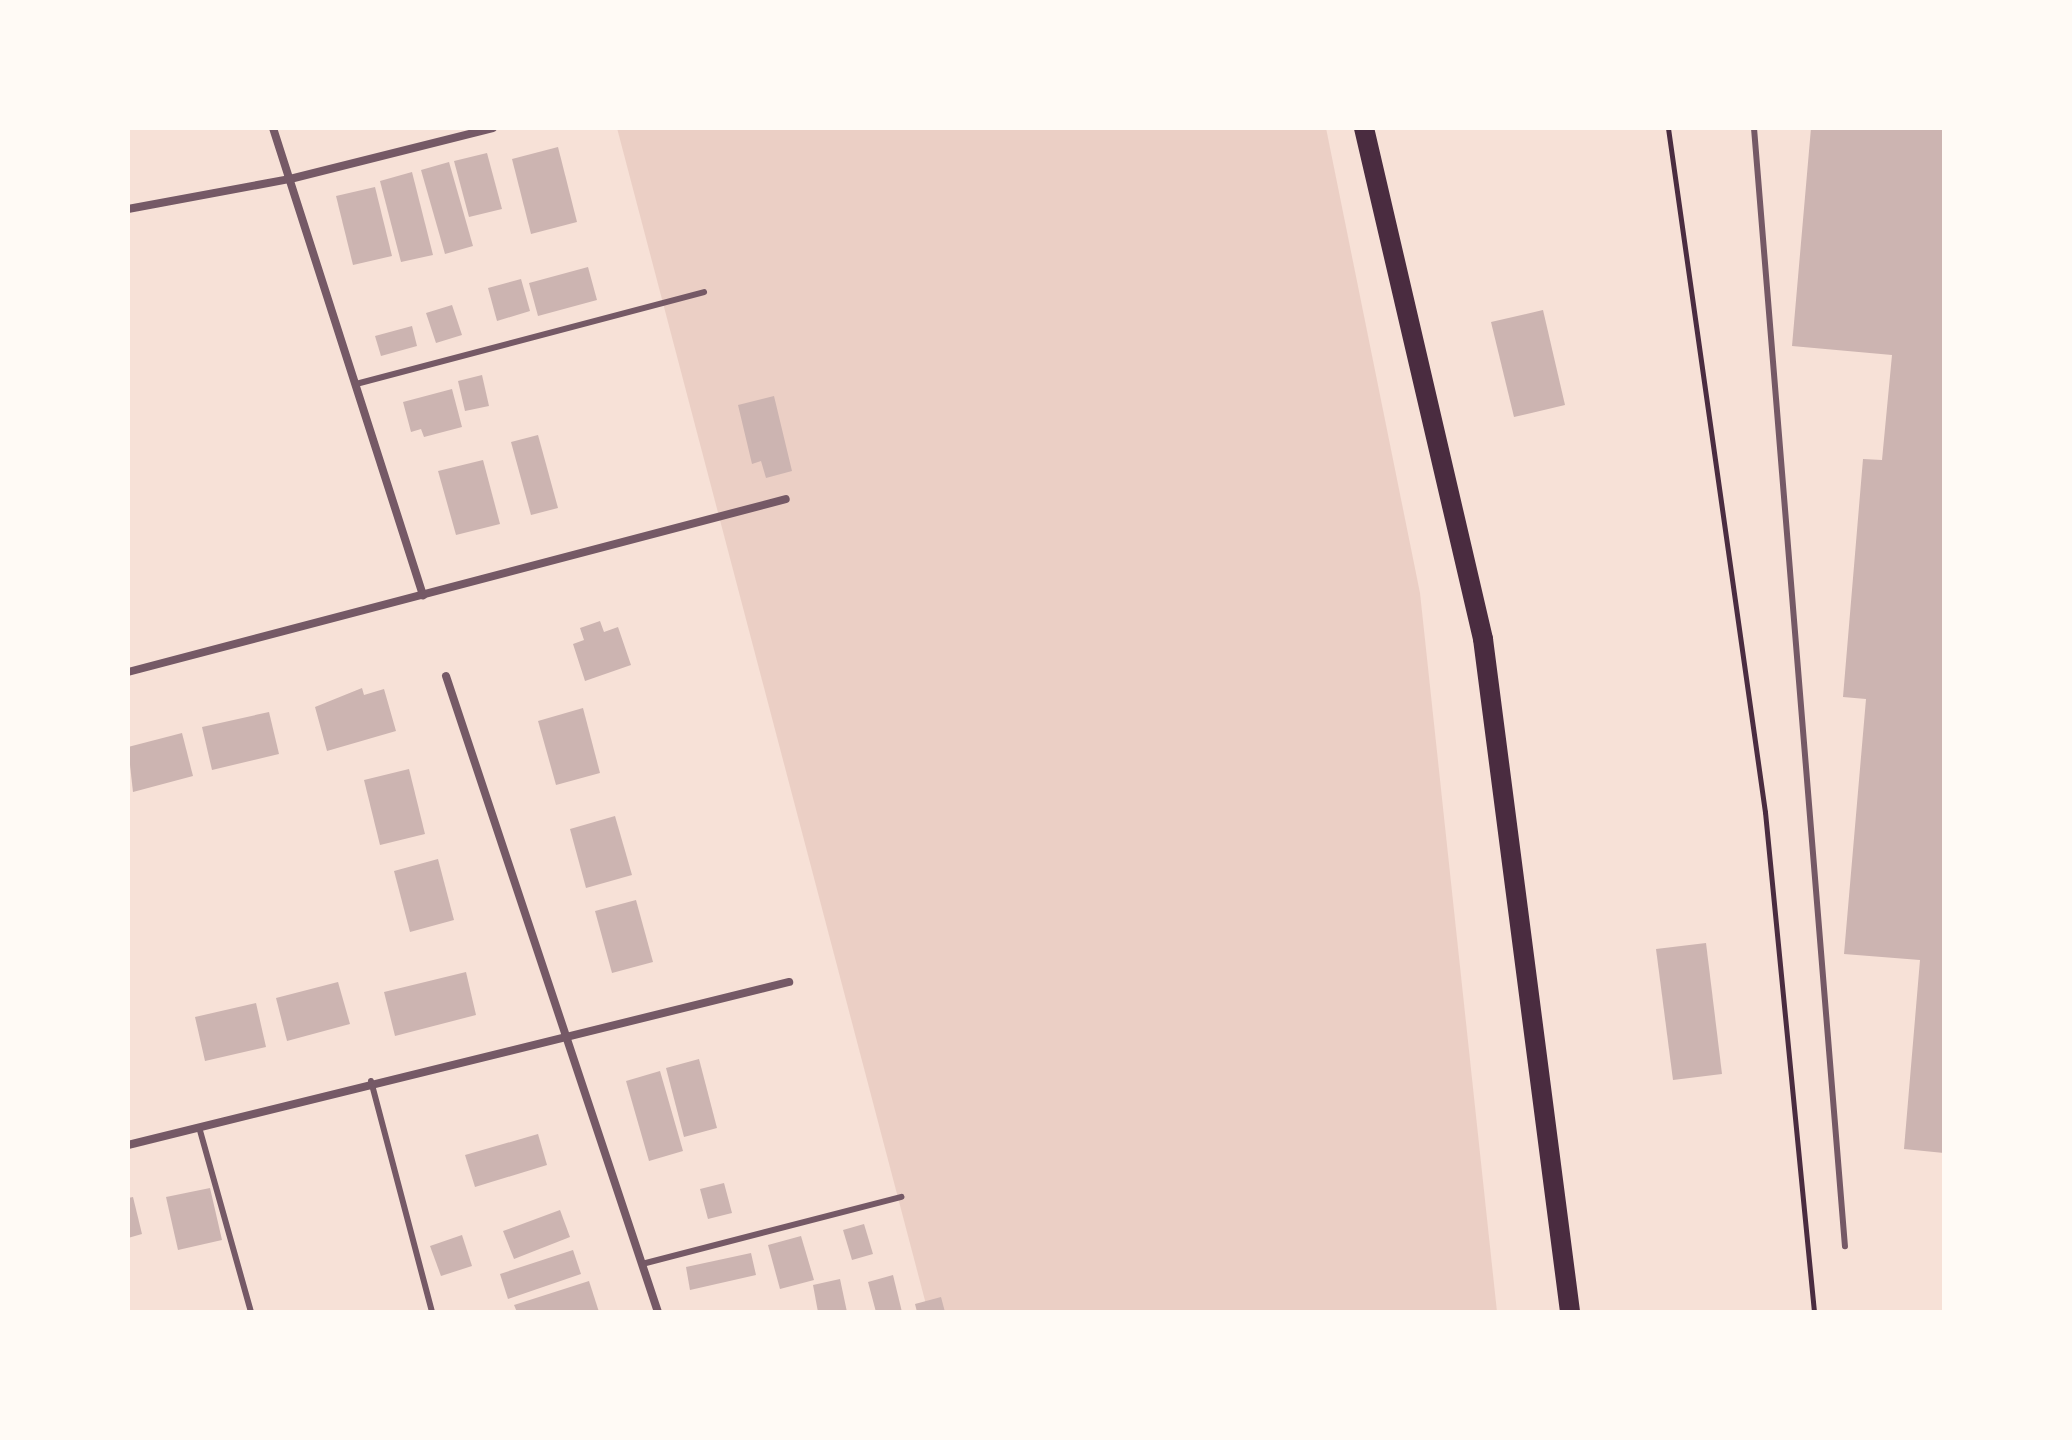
<!DOCTYPE html>
<html>
<head>
<meta charset="utf-8">
<style>
	body { margin:0 }
	#map { position:relative; width:2072px; height:1440px; overflow:hidden; background:#f7e1d7; font-family:Helvetica,sans-serif }
	div>[style] { position:absolute }
	.green>* { inset:0; background:#ebcfc5 }
	.building>* { inset:0; background:#ccb4b1 }
	.path>* { height:5px; margin:-2.5px; padding:0 2.5px; transform-origin:2.5px; border-radius:2.5px; background:#4a2c40 }
	.service>* { height:6px; margin:-3px; padding:0 3px; transform-origin:3px; border-radius:3px; background:#755966 }
	.minor>* { height:8px; margin:-4px; padding:0 4px; transform-origin:4px; border-radius:4px; background:#755966 }
	.primary>* { height:20px; margin:-10px; padding:0 10px; transform-origin:10px; border-radius:10px; background:#4a2c40 }
	span { translate:-50% -50%; white-space:nowrap; text-align:center; line-height:1.15; -webkit-text-stroke:7px #fffaf5; paint-order:stroke }
	.frame { position:absolute; inset:0; border:130px solid #fffaf5; pointer-events:none }
</style>
</head>
<body>
<div id="map">
	<div class="green">
		<i style="clip-path:polygon(617px 128px,1326px 128px,1420px 593px,1497px 1312px,928px 1312px)"></i>
	</div>
	<div class="building">
		<i style="clip-path:polygon(1811px 128px,1944px 128px,1944px 1153px,1904px 1149px,1920px 960px,1844px 954px,1866px 699px,1843px 697px,1863px 459px,1882px 460px,1892px 355px,1792px 346px)"></i>
		<i style="clip-path:polygon(558px 147px,577px 222px,531px 234px,512px 159px)"></i>
		<i style="clip-path:polygon(487px 153px,502px 209px,469px 217px,454px 161px)"></i>
		<i style="clip-path:polygon(449px 162px,473px 246px,445px 254px,421px 170px)"></i>
		<i style="clip-path:polygon(412px 172px,433px 255px,401px 262px,380px 181px)"></i>
		<i style="clip-path:polygon(375px 187px,392px 256px,353px 265px,336px 196px)"></i>
		<i style="clip-path:polygon(588px 267px,597px 300px,538px 316px,529px 283px)"></i>
		<i style="clip-path:polygon(521px 279px,530px 311px,497px 321px,488px 288px)"></i>
		<i style="clip-path:polygon(452px 305px,462px 335px,436px 343px,426px 313px)"></i>
		<i style="clip-path:polygon(1543px 310px,1565px 405px,1514px 417px,1491px 322px)"></i>
		<i style="clip-path:polygon(412px 326px,417px 346px,381px 356px,375px 336px)"></i>
		<i style="clip-path:polygon(482px 375px,489px 406px,465px 411px,458px 381px)"></i>
		<i style="clip-path:polygon(452px 389px,462px 427px,424px 437px,421px 429px,411px 432px,403px 402px)"></i>
		<i style="clip-path:polygon(774px 396px,792px 471px,766px 478px,761px 461px,752px 464px,738px 405px)"></i>
		<i style="clip-path:polygon(538px 435px,558px 508px,531px 515px,511px 442px)"></i>
		<i style="clip-path:polygon(483px 460px,500px 524px,456px 535px,438px 471px)"></i>
		<i style="clip-path:polygon(600px 621px,604px 632px,618px 627px,631px 665px,585px 681px,573px 644px,584px 640px,580px 628px)"></i>
		<i style="clip-path:polygon(362px 688px,364px 695px,384px 689px,396px 731px,327px 751px,315px 707px)"></i>
		<i style="clip-path:polygon(583px 708px,600px 773px,556px 785px,538px 721px)"></i>
		<i style="clip-path:polygon(269px 712px,279px 754px,212px 770px,202px 727px)"></i>
		<i style="clip-path:polygon(182px 733px,193px 776px,133px 792px,128px 747px)"></i>
		<i style="clip-path:polygon(409px 769px,425px 834px,380px 845px,364px 780px)"></i>
		<i style="clip-path:polygon(615px 816px,632px 875px,586px 888px,570px 829px)"></i>
		<i style="clip-path:polygon(438px 859px,454px 920px,410px 932px,394px 871px)"></i>
		<i style="clip-path:polygon(636px 900px,653px 962px,612px 973px,595px 911px)"></i>
		<i style="clip-path:polygon(1706px 943px,1722px 1074px,1673px 1080px,1656px 949px)"></i>
		<i style="clip-path:polygon(466px 972px,476px 1015px,395px 1036px,384px 992px)"></i>
		<i style="clip-path:polygon(338px 982px,350px 1024px,287px 1041px,276px 998px)"></i>
		<i style="clip-path:polygon(256px 1003px,266px 1047px,205px 1061px,195px 1017px)"></i>
		<i style="clip-path:polygon(699px 1059px,717px 1128px,684px 1137px,666px 1068px)"></i>
		<i style="clip-path:polygon(660px 1071px,683px 1151px,649px 1161px,626px 1081px)"></i>
		<i style="clip-path:polygon(538px 1134px,547px 1165px,475px 1187px,465px 1155px)"></i>
		<i style="clip-path:polygon(724px 1183px,732px 1213px,708px 1219px,700px 1189px)"></i>
		<i style="clip-path:polygon(210px 1188px,222px 1240px,178px 1250px,166px 1197px)"></i>
		<i style="clip-path:polygon(133px 1197px,142px 1234px,128px 1238px,128px 1198px)"></i>
		<i style="clip-path:polygon(560px 1210px,570px 1237px,514px 1259px,503px 1231px)"></i>
		<i style="clip-path:polygon(864px 1224px,873px 1254px,852px 1260px,843px 1230px)"></i>
		<i style="clip-path:polygon(462px 1235px,472px 1266px,441px 1276px,430px 1246px)"></i>
		<i style="clip-path:polygon(801px 1236px,814px 1280px,780px 1289px,768px 1245px)"></i>
		<i style="clip-path:polygon(573px 1250px,581px 1274px,508px 1299px,500px 1274px)"></i>
		<i style="clip-path:polygon(751px 1253px,756px 1275px,690px 1290px,686px 1267px)"></i>
		<i style="clip-path:polygon(893px 1275px,902px 1312px,876px 1312px,868px 1282px)"></i>
		<i style="clip-path:polygon(840px 1279px,847px 1312px,818px 1312px,813px 1285px)"></i>
		<i style="clip-path:polygon(589px 1281px,599px 1312px,517px 1312px,514px 1305px)"></i>
		<i style="clip-path:polygon(941px 1297px,945px 1312px,917px 1312px,915px 1304px)"></i>
	</div>
	<div class="path">
		<i style="left:1668px;top:128px;width:691px;rotate:81.93deg"></i>
		<i style="left:1765px;top:812px;width:502px;rotate:84.4deg"></i>
	</div>
	<div class="service">
		<i style="left:1754px;top:128px;width:1122px;rotate:85.35deg"></i>
		<i style="left:356px;top:384px;width:360px;rotate:-14.8deg"></i>
		<i style="left:371px;top:1081px;width:239px;rotate:75.2deg"></i>
		<i style="left:199px;top:1127px;width:192px;rotate:74.3deg"></i>
		<i style="left:642px;top:1264px;width:268px;rotate:-14.5deg"></i>
	</div>
	<div class="minor">
		<i style="left:273px;top:128px;width:491px;rotate:72.2deg"></i>
		<i style="left:128px;top:209px;width:165px;rotate:-10.5deg"></i>
		<i style="left:290px;top:179px;width:209px;rotate:-14.1deg"></i>
		<i style="left:128px;top:672px;width:680px;rotate:-14.73deg"></i>
		<i style="left:446px;top:676px;width:670px;rotate:71.57deg"></i>
		<i style="left:128px;top:1145px;width:681px;rotate:-13.85deg"></i>
	</div>
	<div class="primary">
		<i style="left:1364px;top:128px;width:525px;rotate:76.89deg"></i>
		<i style="left:1483px;top:639px;width:679px;rotate:82.63deg"></i>
	</div>
	<div class="frame"></div>
</div>
</body>
</html>
